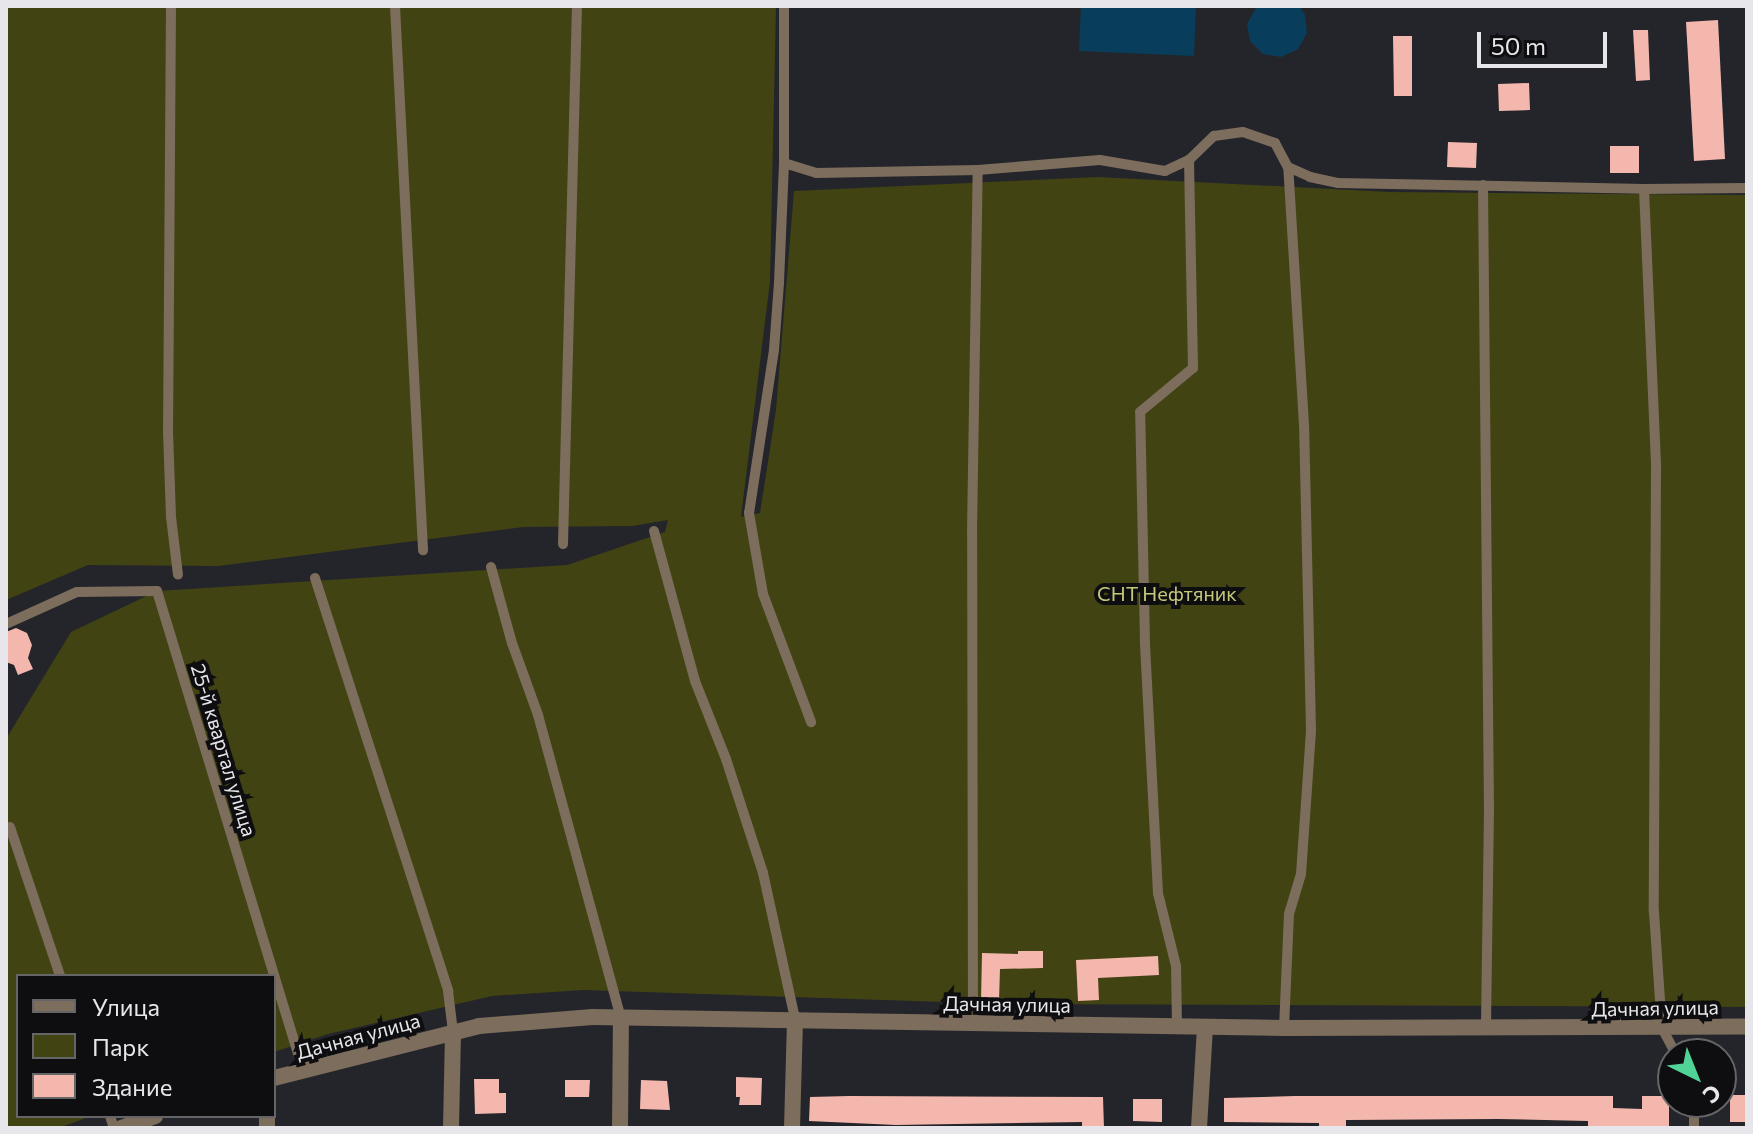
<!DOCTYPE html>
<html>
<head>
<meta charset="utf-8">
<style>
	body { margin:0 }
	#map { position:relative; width:1753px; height:1134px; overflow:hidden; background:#24252b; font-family:Commissioner,sans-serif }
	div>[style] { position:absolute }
	.green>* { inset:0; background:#424313 }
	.water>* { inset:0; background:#083e5b }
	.building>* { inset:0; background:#f4b7ad }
	.lane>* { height:10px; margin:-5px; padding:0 5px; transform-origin:5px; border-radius:5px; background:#7d6d5c }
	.street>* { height:16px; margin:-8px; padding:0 8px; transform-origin:8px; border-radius:8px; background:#7d6d5c }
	span { translate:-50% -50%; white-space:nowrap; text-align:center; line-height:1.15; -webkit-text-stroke:8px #0e0e11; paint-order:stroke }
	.park-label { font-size:20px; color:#c5c878 }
	.street-label { font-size:20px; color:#e7e7eb }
	.frame { position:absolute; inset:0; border:8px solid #e7e7eb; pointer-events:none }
	.legend { position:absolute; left:16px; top:974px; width:260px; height:144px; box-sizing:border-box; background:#0e0e11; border:2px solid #656568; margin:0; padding:10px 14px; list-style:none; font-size:24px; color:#e7e7eb }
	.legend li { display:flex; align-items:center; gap:16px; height:40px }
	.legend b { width:40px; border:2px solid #656568 }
	.north { position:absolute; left:1657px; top:1038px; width:80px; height:80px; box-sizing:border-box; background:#0e0e11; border:2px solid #656568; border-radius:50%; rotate:137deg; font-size:22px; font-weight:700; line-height:32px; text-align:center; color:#e7e7eb }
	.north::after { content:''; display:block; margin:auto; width:28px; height:36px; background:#51d397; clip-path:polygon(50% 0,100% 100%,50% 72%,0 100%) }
	.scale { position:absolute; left:1477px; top:32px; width:130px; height:36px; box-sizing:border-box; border:4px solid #e7e7eb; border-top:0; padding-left:10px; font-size:24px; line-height:28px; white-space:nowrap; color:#e7e7eb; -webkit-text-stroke:6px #0e0e11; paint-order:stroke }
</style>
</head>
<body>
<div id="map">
	<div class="green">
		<i style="clip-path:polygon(6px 6px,776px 6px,770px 281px,741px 517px,760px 513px,776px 410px,794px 191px,1098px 177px,1389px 192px,1747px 195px,1747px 1007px,1005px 1004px,583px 990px,492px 996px,328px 1034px,274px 1052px,274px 976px,18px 976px,18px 1116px,91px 1116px,59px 1128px,6px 1128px,6px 739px,71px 632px,157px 591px,567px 565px,665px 532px,668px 520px,632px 526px,523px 527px,218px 566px,88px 565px,6px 600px)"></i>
	</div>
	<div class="water">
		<i style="clip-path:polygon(1081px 6px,1196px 6px,1194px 56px,1079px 51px)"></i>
		<i style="clip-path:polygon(1257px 6px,1299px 6px,1305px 15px,1307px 33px,1298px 49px,1281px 57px,1263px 54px,1250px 41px,1247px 24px)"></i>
	</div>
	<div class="building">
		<i style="clip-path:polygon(1718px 20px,1725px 159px,1694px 161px,1686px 22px)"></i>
		<i style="clip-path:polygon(1633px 30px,1648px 30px,1650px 80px,1636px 81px)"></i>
		<i style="clip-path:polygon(1393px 36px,1412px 36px,1412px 96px,1394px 96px)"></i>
		<i style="clip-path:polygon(1529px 83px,1530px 110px,1499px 111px,1498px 84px)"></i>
		<i style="clip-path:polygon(1448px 142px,1477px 143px,1476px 168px,1447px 167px)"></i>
		<i style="clip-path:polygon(1610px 146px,1639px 146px,1639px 173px,1610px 173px)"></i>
		<i style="clip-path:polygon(16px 628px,27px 633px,32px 645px,28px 658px,33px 669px,18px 675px,14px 665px,6px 662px,6px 632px)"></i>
		<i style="clip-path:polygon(1018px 951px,1043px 951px,1043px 968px,1000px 969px,999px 1001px,981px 1001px,982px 953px,1018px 954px)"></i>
		<i style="clip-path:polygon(1158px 956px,1159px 975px,1098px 978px,1099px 1000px,1078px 1001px,1076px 960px)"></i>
		<i style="clip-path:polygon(736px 1077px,762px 1078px,761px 1105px,739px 1105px,740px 1097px,736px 1097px)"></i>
		<i style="clip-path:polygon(474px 1079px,499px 1079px,499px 1093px,506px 1093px,506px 1113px,475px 1114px)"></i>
		<i style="clip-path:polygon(565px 1080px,590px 1080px,589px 1097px,565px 1097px)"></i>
		<i style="clip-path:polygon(641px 1080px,667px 1081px,670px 1110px,640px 1109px)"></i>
		<i style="clip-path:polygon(1730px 1095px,1747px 1095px,1746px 1122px,1730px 1122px)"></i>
		<i style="clip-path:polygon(849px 1096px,1103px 1097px,1104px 1128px,1082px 1128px,1082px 1122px,896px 1125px,809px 1121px,810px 1097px)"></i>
		<i style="clip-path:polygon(1295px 1096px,1613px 1096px,1613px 1108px,1642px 1109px,1642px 1096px,1669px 1096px,1669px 1128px,1588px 1126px,1588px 1121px,1498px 1119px,1346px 1120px,1346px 1128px,1319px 1128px,1319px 1123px,1224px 1122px,1224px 1098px)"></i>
		<i style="clip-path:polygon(1133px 1099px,1162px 1099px,1162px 1122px,1133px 1121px)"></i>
	</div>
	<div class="lane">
		<i style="left:171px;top:6px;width:425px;rotate:90.4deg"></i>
		<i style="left:168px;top:431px;width:86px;rotate:88deg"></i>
		<i style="left:171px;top:517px;width:58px;rotate:83.1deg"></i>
		<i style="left:395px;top:6px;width:545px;rotate:87.05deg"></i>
		<i style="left:784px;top:6px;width:157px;rotate:90deg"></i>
		<i style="left:784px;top:163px;width:120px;rotate:92.4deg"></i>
		<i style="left:779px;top:283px;width:67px;rotate:94.3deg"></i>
		<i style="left:774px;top:350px;width:165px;rotate:98.7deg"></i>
		<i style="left:749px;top:513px;width:82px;rotate:80.2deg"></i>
		<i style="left:763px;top:594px;width:137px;rotate:69.4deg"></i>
		<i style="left:784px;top:163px;width:34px;rotate:17deg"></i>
		<i style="left:816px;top:173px;width:162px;rotate:-1.1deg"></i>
		<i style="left:978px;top:170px;width:122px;rotate:-4.7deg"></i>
		<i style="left:1100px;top:160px;width:66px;rotate:9.6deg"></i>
		<i style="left:1165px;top:171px;width:26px;rotate:-25deg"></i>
		<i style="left:1189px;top:160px;width:35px;rotate:-44deg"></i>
		<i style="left:1214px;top:136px;width:29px;rotate:-8deg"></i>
		<i style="left:1243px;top:132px;width:34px;rotate:19deg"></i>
		<i style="left:1275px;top:143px;width:27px;rotate:62deg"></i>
		<i style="left:1288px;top:167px;width:24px;rotate:24deg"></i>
		<i style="left:1310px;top:177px;width:29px;rotate:12deg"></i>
		<i style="left:1338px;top:183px;width:306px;rotate:1.1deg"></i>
		<i style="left:1644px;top:189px;width:103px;rotate:-0.6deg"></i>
		<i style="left:1483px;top:185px;width:625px;rotate:89.45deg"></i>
		<i style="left:1489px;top:810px;width:219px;rotate:90.8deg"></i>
		<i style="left:1644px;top:189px;width:280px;rotate:87.5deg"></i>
		<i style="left:1656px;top:469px;width:443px;rotate:90.3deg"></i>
		<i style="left:1654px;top:912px;width:116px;rotate:86.1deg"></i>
		<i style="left:1662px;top:1028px;width:30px;rotate:62deg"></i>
		<i style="left:654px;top:531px;width:156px;rotate:74.7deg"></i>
		<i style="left:695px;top:681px;width:84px;rotate:68.3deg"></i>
		<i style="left:726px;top:759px;width:120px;rotate:72deg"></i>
		<i style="left:763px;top:873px;width:149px;rotate:77.6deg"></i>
		<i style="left:563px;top:544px;width:538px;rotate:-88.51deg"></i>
		<i style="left:491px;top:567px;width:79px;rotate:74.6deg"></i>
		<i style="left:512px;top:643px;width:77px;rotate:70.1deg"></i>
		<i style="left:538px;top:715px;width:314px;rotate:74.7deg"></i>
		<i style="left:315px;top:578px;width:434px;rotate:72.1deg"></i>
		<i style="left:448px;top:991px;width:41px;rotate:83deg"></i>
		<i style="left:6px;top:624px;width:78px;rotate:-24.3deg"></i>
		<i style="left:77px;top:592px;width:80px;rotate:-0.7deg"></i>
		<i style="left:157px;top:591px;width:501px;rotate:73.05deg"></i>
		<i style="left:10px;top:827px;width:157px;rotate:71.4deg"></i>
		<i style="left:973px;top:1023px;width:490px;rotate:-90.1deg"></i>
		<i style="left:972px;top:533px;width:363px;rotate:-89.1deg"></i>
		<i style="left:1177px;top:1027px;width:61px;rotate:-90.9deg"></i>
		<i style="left:1176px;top:966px;width:75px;rotate:-103.9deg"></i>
		<i style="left:1158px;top:893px;width:251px;rotate:-93deg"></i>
		<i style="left:1145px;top:642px;width:230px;rotate:-91.2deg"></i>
		<i style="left:1140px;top:412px;width:69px;rotate:-39.7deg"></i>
		<i style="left:1193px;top:368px;width:208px;rotate:-91.1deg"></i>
		<i style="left:1284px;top:1028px;width:114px;rotate:-87.5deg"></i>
		<i style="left:1289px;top:914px;width:42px;rotate:-73.3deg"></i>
		<i style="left:1301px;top:874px;width:144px;rotate:-86deg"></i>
		<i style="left:1311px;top:730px;width:305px;rotate:-91.3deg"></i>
		<i style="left:1304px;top:425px;width:258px;rotate:-93.5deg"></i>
		<i style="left:1694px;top:1102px;width:26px;rotate:90deg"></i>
		<i style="left:110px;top:1116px;width:13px;rotate:72deg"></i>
	</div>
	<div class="street">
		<i style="left:274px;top:1078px;width:211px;rotate:-14.2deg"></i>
		<i style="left:479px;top:1026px;width:114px;rotate:-4.5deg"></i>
		<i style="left:593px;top:1017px;width:691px;rotate:0.91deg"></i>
		<i style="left:1284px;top:1028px;width:463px;rotate:-0.2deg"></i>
		<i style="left:267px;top:1116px;width:12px;rotate:90deg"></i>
		<i style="left:121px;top:1128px;width:36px;rotate:-19deg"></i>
		<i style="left:451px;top:1128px;width:96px;rotate:-88.8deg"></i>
		<i style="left:620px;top:1128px;width:110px;rotate:-89.5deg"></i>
		<i style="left:792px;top:1128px;width:109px;rotate:-88.4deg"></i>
		<i style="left:1199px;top:1128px;width:101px;rotate:-86.6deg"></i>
	</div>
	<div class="park-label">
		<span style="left:1167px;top:593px">СНТ Нефтяник</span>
	</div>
	<div class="street-label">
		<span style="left:224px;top:750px;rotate:73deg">25-й квартал улица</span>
		<span style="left:1007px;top:1004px;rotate:1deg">Дачная улица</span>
		<span style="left:1655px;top:1008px;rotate:-1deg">Дачная улица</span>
		<span style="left:358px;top:1036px;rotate:-15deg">Дачная улица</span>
	</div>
	<div class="frame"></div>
	<ul class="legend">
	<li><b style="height:10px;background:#7d6d5c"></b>Улица</li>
	<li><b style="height:22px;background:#424313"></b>Парк</li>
	<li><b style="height:22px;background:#f4b7ad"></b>Здание</li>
	</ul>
	<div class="north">С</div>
	<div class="scale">50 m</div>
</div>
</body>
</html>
